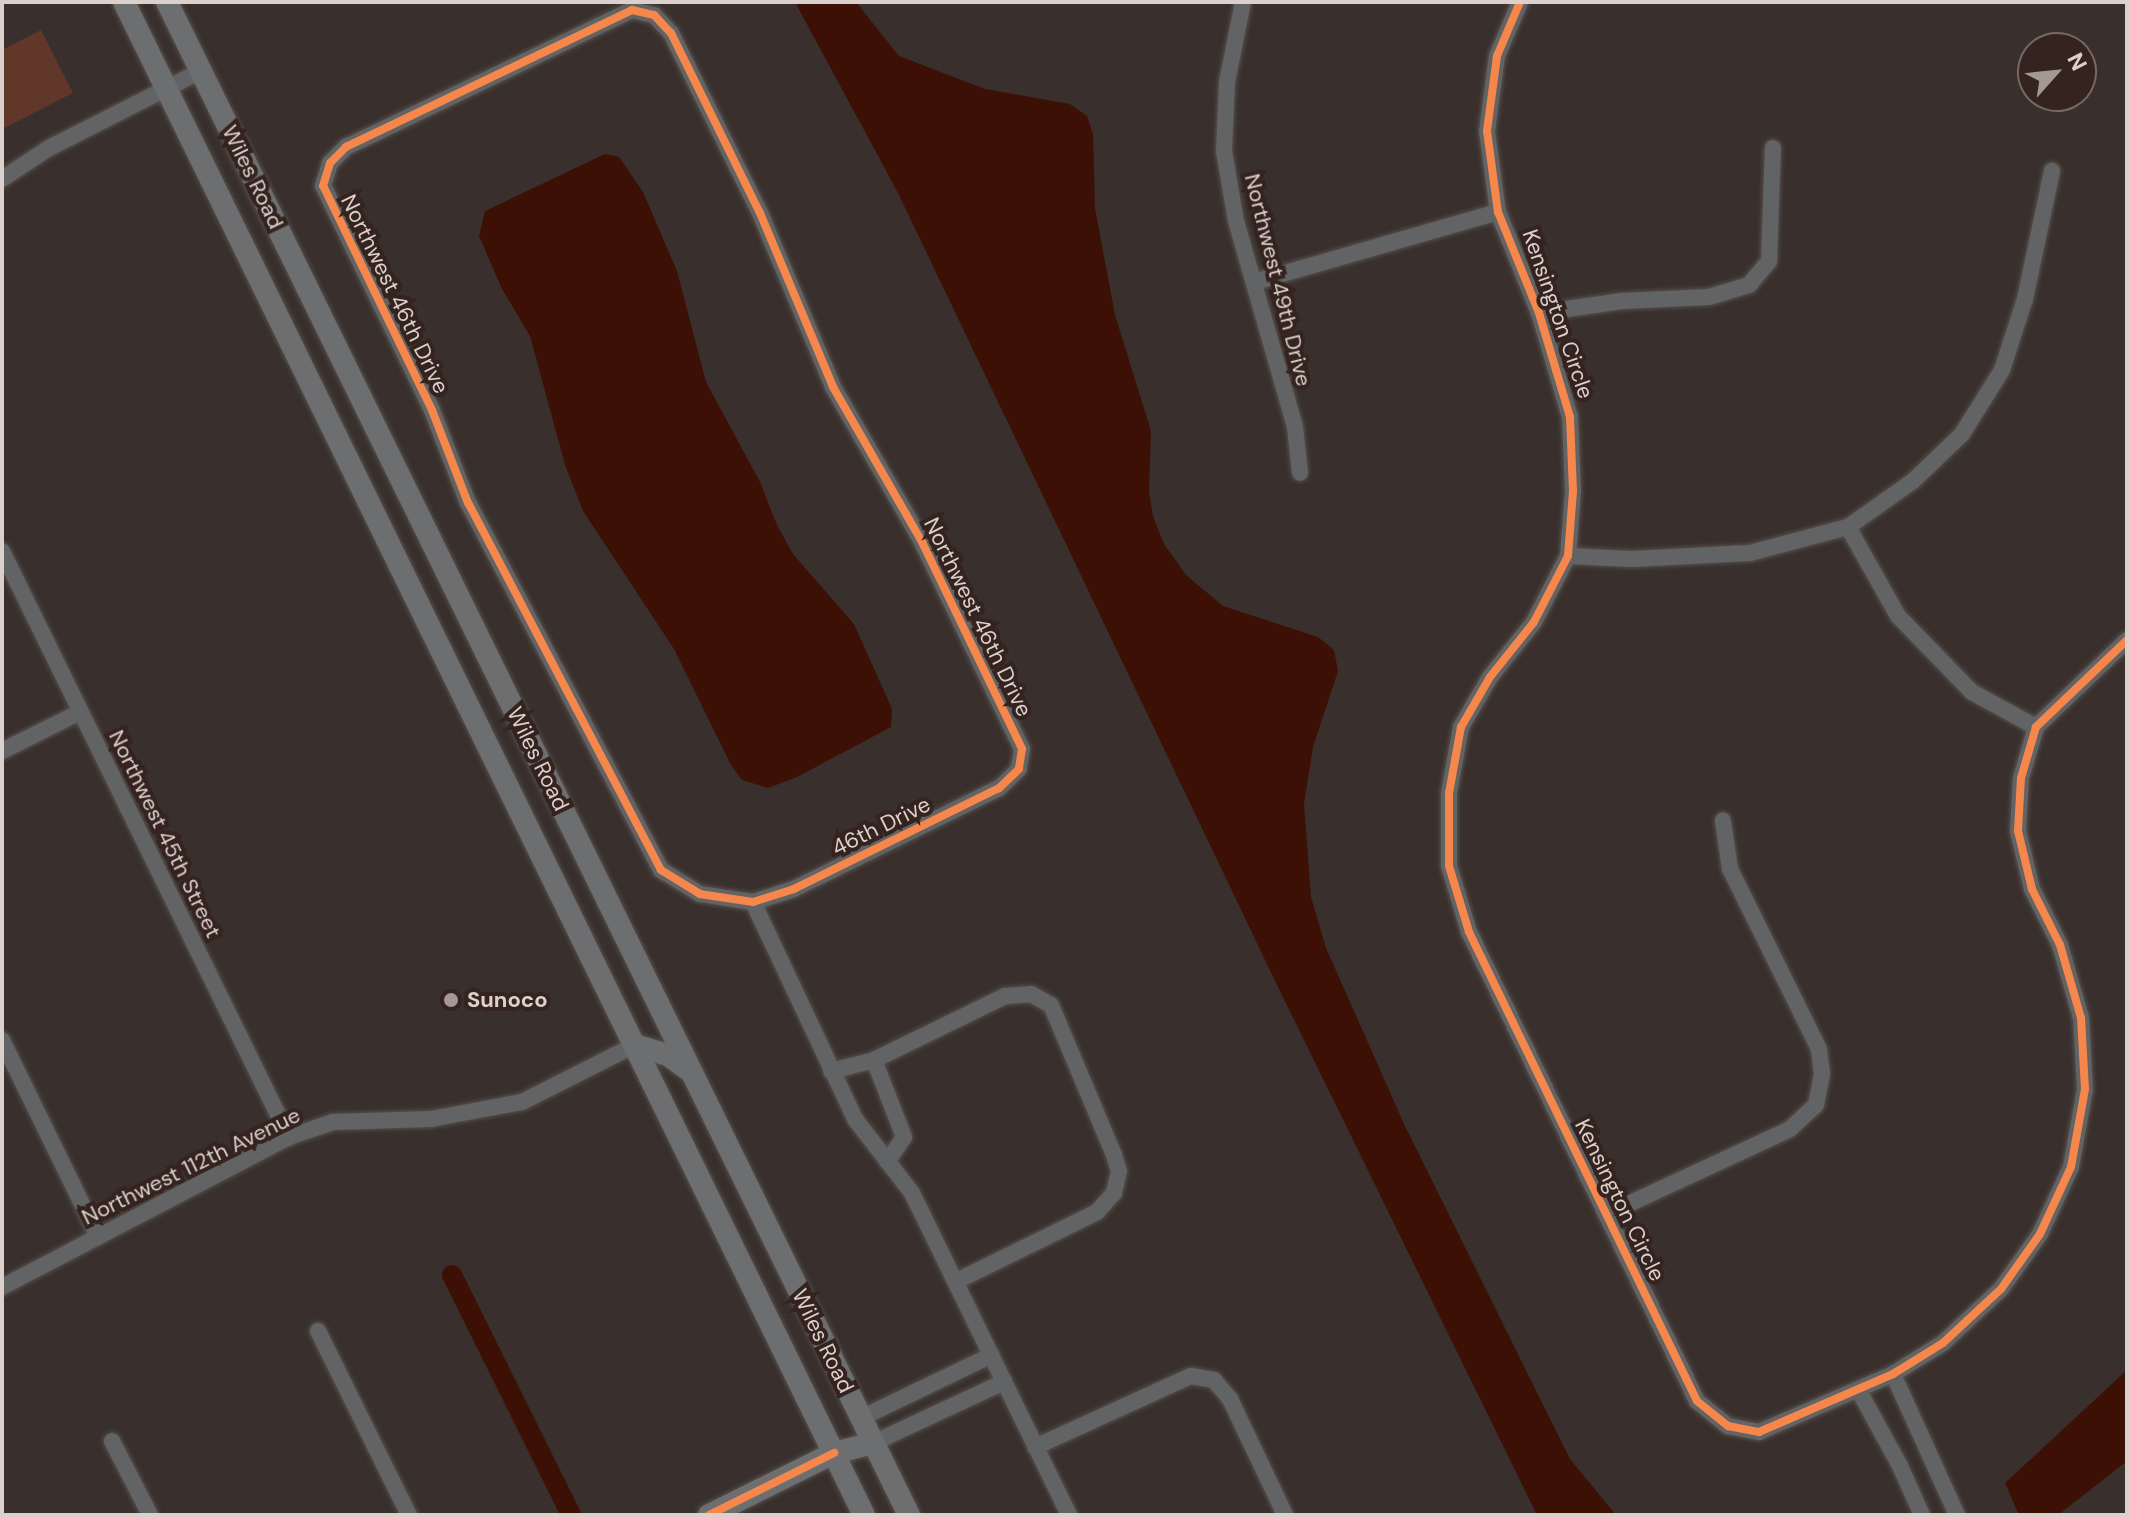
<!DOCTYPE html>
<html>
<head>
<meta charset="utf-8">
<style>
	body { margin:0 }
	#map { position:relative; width:2129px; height:1517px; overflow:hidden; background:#39302d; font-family:"DM Sans",sans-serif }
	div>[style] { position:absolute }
	.green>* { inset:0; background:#613729 }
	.water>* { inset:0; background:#3c1004 }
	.canal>* { height:20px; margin:-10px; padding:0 10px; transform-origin:10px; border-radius:10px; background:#3c1004 }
	.roads { filter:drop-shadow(0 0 2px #564e4a) drop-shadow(0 0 2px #564e4a) }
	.street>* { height:16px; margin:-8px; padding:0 8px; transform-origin:8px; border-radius:8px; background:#626364 }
	.secondary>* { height:22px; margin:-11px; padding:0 11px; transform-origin:11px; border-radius:11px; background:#6c6e6f }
	.cycleway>* { height:8px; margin:-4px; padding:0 4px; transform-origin:4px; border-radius:4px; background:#f5874c }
	.dots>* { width:22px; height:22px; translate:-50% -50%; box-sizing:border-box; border:4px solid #34231e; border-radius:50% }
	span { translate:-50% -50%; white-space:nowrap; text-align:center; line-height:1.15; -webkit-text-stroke:8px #34231e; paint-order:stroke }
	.street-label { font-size:22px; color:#dcd0cc }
	.poi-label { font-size:22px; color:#dcd0cc; font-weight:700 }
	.left { translate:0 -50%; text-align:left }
	.frame { position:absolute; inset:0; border:4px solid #dcd0cc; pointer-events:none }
	.north { position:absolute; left:2017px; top:32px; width:80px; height:80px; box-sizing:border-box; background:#34231e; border:2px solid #776864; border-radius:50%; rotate:63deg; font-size:22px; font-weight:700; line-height:32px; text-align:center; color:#dcd0cc }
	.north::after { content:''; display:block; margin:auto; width:28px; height:36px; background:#a39894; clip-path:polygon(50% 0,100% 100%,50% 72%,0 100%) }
</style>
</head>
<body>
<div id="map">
	<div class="green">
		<i style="clip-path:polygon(41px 30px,73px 93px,2px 129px,2px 50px)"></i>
	</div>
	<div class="water">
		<i style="clip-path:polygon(795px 2px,856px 2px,899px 56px,985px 89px,1070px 104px,1087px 116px,1093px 134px,1095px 208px,1115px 315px,1151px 431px,1149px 492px,1153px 516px,1164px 544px,1186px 575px,1223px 606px,1318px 637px,1334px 650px,1338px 671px,1313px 747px,1304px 804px,1311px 897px,1326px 948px,1405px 1126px,1570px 1459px,1616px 1515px,1537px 1515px,1277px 985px,898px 193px)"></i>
		<i style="clip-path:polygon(605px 154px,619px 157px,643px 192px,677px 271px,706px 382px,760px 482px,777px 525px,793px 554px,854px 624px,892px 709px,891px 727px,797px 777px,768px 788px,742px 780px,731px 765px,674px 649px,583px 511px,565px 465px,530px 336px,502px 289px,479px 236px,485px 211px)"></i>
		<i style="clip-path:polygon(2127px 1370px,2127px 1461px,2058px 1515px,2019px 1515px,2005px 1483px)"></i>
	</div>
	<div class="canal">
		<i style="left:452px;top:1275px;width:268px;rotate:63.6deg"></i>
	</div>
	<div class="roads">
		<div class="street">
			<i style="left:1243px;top:2px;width:82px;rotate:101.3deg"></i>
			<i style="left:1227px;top:82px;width:69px;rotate:92.5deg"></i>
			<i style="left:1224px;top:151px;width:71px;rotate:80.3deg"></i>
			<i style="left:1236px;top:221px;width:214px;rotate:74deg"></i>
			<i style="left:1295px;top:427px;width:46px;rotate:83.8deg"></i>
			<i style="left:1520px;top:2px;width:59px;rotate:113.1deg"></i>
			<i style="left:1497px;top:56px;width:76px;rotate:97.6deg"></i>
			<i style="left:1487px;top:131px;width:82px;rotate:82.3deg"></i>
			<i style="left:1498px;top:212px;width:109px;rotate:67.9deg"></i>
			<i style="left:1539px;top:313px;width:109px;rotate:73.4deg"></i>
			<i style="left:1570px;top:417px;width:74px;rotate:87.7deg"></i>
			<i style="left:1573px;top:491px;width:65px;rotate:94.4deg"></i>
			<i style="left:1568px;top:556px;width:74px;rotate:117.3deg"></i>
			<i style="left:1534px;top:622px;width:70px;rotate:128.7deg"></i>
			<i style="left:1490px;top:677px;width:58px;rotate:120.1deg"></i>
			<i style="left:1461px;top:727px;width:67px;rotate:100.3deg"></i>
			<i style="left:1449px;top:793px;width:73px;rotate:90deg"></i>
			<i style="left:1449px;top:866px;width:69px;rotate:73.1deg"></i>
			<i style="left:1469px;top:932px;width:521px;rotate:64.07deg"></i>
			<i style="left:1697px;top:1401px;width:40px;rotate:39deg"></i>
			<i style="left:1728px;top:1426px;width:32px;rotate:11deg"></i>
			<i style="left:1759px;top:1432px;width:146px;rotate:-23.4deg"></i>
			<i style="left:1893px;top:1374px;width:59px;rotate:-31.8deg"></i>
			<i style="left:1943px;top:1343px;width:79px;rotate:-43deg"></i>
			<i style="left:2001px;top:1289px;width:67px;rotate:-54.7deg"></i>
			<i style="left:2040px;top:1234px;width:74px;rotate:-65.2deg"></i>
			<i style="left:2071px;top:1167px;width:79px;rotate:-79.8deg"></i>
			<i style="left:2085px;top:1089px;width:71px;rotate:-93.2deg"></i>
			<i style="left:2081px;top:1018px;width:76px;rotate:-106deg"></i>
			<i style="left:2060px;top:945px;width:63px;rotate:-116.6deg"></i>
			<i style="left:2032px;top:889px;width:60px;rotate:-103.6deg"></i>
			<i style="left:2018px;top:831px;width:53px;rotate:-86.8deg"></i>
			<i style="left:2021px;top:778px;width:53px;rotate:-73.6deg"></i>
			<i style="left:2036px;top:727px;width:126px;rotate:-43.7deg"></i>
			<i style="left:632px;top:10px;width:23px;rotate:13deg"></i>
			<i style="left:654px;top:15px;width:25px;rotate:47deg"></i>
			<i style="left:671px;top:33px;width:201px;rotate:63.7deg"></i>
			<i style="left:760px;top:213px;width:189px;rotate:67.2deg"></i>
			<i style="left:833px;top:387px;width:179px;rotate:60.1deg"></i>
			<i style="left:922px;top:542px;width:230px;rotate:64.2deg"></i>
			<i style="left:1022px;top:749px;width:20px;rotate:99deg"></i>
			<i style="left:1019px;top:769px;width:28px;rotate:136deg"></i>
			<i style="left:999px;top:788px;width:229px;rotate:153.8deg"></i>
			<i style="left:794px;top:889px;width:43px;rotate:162.4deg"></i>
			<i style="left:753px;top:902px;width:54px;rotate:-171.4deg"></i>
			<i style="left:700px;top:894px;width:46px;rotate:-148.4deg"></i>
			<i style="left:661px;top:870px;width:415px;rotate:-117.7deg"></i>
			<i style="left:468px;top:503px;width:100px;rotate:-111.2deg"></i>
			<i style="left:432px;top:410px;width:249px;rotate:-115.9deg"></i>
			<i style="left:323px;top:186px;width:24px;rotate:-73deg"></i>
			<i style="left:330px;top:163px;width:23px;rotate:-45deg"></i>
			<i style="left:346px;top:147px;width:317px;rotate:-25.6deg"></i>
			<i style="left:2px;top:179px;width:56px;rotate:-33.4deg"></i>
			<i style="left:49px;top:148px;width:170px;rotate:-26.9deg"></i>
			<i style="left:1254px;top:282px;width:254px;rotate:-16deg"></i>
			<i style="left:1539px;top:313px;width:84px;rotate:-8.2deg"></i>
			<i style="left:1622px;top:301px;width:87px;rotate:-2.6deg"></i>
			<i style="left:1709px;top:297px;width:42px;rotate:-16.7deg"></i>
			<i style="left:1749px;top:285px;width:31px;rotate:-50deg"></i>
			<i style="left:1769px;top:261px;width:113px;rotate:-88deg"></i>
			<i style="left:1848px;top:527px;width:102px;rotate:60.7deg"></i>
			<i style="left:1898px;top:616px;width:106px;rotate:45.8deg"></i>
			<i style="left:1972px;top:692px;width:73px;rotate:28.7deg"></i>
			<i style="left:2px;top:551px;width:653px;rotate:63.91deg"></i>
			<i style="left:1568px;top:556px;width:64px;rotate:2.7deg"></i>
			<i style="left:1632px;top:559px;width:118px;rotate:-2.9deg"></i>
			<i style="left:1750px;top:553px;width:101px;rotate:-14.9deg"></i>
			<i style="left:1848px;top:527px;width:80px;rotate:-35.3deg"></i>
			<i style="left:1913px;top:481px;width:68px;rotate:-43.8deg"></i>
			<i style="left:1962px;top:434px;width:75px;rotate:-58deg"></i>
			<i style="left:2002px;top:370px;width:75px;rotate:-72.1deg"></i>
			<i style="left:2025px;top:299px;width:131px;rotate:-78.1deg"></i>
			<i style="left:2px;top:751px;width:87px;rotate:-26.6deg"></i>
			<i style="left:753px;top:902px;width:240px;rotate:64.8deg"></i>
			<i style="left:855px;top:1119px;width:93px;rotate:52.4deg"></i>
			<i style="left:912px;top:1193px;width:358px;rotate:64deg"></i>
			<i style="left:2px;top:1040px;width:219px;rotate:64deg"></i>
			<i style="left:874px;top:1060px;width:83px;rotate:68.7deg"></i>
			<i style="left:904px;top:1137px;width:30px;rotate:124deg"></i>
			<i style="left:831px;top:1071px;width:44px;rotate:-14.3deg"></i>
			<i style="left:874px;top:1060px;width:146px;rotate:-26deg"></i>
			<i style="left:1005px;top:996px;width:26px;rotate:-4deg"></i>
			<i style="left:1031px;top:994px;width:23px;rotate:29deg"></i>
			<i style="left:1051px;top:1005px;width:163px;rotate:67.2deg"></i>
			<i style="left:1114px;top:1155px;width:17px;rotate:73deg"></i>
			<i style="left:1119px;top:1171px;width:23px;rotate:103deg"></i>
			<i style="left:1114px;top:1193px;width:25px;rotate:132deg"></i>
			<i style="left:1097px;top:1212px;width:156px;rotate:153.8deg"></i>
			<i style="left:1607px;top:1214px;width:202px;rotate:-24.9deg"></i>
			<i style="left:1790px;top:1129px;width:35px;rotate:-43deg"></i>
			<i style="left:1816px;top:1105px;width:32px;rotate:-79deg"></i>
			<i style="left:1822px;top:1074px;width:25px;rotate:-97deg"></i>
			<i style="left:1819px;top:1049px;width:201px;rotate:-116.3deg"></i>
			<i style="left:1730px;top:869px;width:49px;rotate:-98.3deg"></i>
			<i style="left:2px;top:1287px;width:324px;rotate:-27.6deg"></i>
			<i style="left:289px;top:1137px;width:46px;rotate:-18.8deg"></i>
			<i style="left:333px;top:1122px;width:98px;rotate:-1.8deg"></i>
			<i style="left:431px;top:1119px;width:93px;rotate:-10.6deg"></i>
			<i style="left:522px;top:1102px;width:127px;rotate:-26.8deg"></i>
			<i style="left:318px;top:1331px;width:205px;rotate:63.7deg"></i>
			<i style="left:1893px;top:1374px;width:155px;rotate:65.6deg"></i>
			<i style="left:1859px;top:1391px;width:85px;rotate:61.3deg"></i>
			<i style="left:1900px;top:1466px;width:54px;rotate:65.8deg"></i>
			<i style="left:861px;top:1418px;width:145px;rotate:-25.7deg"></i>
			<i style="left:112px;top:1441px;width:83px;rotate:62.8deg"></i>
			<i style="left:873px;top:1443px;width:145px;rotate:-25deg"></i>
			<i style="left:1035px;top:1447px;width:171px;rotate:-24.5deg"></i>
			<i style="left:1191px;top:1376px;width:23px;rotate:10deg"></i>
			<i style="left:1214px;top:1380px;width:25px;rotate:50deg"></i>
			<i style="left:1230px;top:1399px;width:128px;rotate:64.6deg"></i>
		</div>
		<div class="secondary">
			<i style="left:124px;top:2px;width:1684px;rotate:63.94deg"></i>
			<i style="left:167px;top:2px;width:1685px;rotate:63.88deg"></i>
			<i style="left:635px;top:1045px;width:34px;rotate:17deg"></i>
			<i style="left:668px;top:1055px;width:27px;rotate:36deg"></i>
			<i style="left:709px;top:1515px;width:140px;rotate:-26.4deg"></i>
			<i style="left:834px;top:1453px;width:40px;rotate:-14.4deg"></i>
		</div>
	</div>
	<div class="cycleway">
		<i style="left:1520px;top:2px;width:59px;rotate:113.1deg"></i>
		<i style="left:1497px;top:56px;width:76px;rotate:97.6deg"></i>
		<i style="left:1487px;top:131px;width:82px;rotate:82.3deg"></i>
		<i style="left:1498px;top:212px;width:109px;rotate:67.9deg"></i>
		<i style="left:1539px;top:313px;width:109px;rotate:73.4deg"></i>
		<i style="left:1570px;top:417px;width:74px;rotate:87.7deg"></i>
		<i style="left:1573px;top:491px;width:65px;rotate:94.4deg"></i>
		<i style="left:1568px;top:556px;width:74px;rotate:117.3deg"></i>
		<i style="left:1534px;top:622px;width:70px;rotate:128.7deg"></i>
		<i style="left:1490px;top:677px;width:58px;rotate:120.1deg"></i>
		<i style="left:1461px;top:727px;width:67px;rotate:100.3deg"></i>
		<i style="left:1449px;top:793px;width:73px;rotate:90deg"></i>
		<i style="left:1449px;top:866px;width:69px;rotate:73.1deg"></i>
		<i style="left:1469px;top:932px;width:521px;rotate:64.07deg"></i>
		<i style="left:1697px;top:1401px;width:40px;rotate:39deg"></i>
		<i style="left:1728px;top:1426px;width:32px;rotate:11deg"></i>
		<i style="left:1759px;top:1432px;width:146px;rotate:-23.4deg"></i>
		<i style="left:1893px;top:1374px;width:59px;rotate:-31.8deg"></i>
		<i style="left:1943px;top:1343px;width:79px;rotate:-43deg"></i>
		<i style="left:2001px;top:1289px;width:67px;rotate:-54.7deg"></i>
		<i style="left:2040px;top:1234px;width:74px;rotate:-65.2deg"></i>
		<i style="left:2071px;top:1167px;width:79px;rotate:-79.8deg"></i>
		<i style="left:2085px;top:1089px;width:71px;rotate:-93.2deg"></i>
		<i style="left:2081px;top:1018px;width:76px;rotate:-106deg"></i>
		<i style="left:2060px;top:945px;width:63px;rotate:-116.6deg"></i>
		<i style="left:2032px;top:889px;width:60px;rotate:-103.6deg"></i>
		<i style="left:2018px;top:831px;width:53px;rotate:-86.8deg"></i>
		<i style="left:2021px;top:778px;width:53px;rotate:-73.6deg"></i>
		<i style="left:2036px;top:727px;width:126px;rotate:-43.7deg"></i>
		<i style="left:632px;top:10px;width:23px;rotate:13deg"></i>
		<i style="left:654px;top:15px;width:25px;rotate:47deg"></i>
		<i style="left:671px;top:33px;width:201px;rotate:63.7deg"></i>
		<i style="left:760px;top:213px;width:189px;rotate:67.2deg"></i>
		<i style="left:833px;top:387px;width:179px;rotate:60.1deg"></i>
		<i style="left:922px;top:542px;width:230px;rotate:64.2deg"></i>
		<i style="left:1022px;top:749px;width:20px;rotate:99deg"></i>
		<i style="left:1019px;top:769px;width:28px;rotate:136deg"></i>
		<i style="left:999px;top:788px;width:229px;rotate:153.8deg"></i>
		<i style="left:794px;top:889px;width:43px;rotate:162.4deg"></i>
		<i style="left:753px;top:902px;width:54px;rotate:-171.4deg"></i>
		<i style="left:700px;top:894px;width:46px;rotate:-148.4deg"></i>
		<i style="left:661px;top:870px;width:415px;rotate:-117.7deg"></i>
		<i style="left:468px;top:503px;width:100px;rotate:-111.2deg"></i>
		<i style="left:432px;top:410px;width:249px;rotate:-115.9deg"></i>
		<i style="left:323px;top:186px;width:24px;rotate:-73deg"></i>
		<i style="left:330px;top:163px;width:23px;rotate:-45deg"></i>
		<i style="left:346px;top:147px;width:317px;rotate:-25.6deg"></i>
		<i style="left:709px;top:1515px;width:140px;rotate:-26.4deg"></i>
	</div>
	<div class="dots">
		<i style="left:451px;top:1000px;background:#a39894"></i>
	</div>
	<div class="street-label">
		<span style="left:253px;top:177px;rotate:64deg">Wiles Road</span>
		<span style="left:1278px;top:280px;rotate:76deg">Northwest 49th Drive</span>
		<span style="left:395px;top:294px;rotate:64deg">Northwest 46th Drive</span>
		<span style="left:1558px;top:314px;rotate:71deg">Kensington Circle</span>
		<span style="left:978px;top:617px;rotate:64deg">Northwest 46th Drive</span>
		<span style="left:538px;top:759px;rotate:64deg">Wiles Road</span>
		<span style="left:881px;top:826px;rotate:-26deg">46th Drive</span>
		<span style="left:165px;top:834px;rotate:64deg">Northwest 45th Street</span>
		<span style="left:191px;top:1166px;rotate:-26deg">Northwest 112th Avenue</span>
		<span style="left:1620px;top:1200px;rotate:64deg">Kensington Circle</span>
		<span style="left:823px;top:1341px;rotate:64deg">Wiles Road</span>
	</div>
	<div class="poi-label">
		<span class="left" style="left:467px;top:1000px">Sunoco</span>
	</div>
	<div class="frame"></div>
	<div class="north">N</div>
</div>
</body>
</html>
